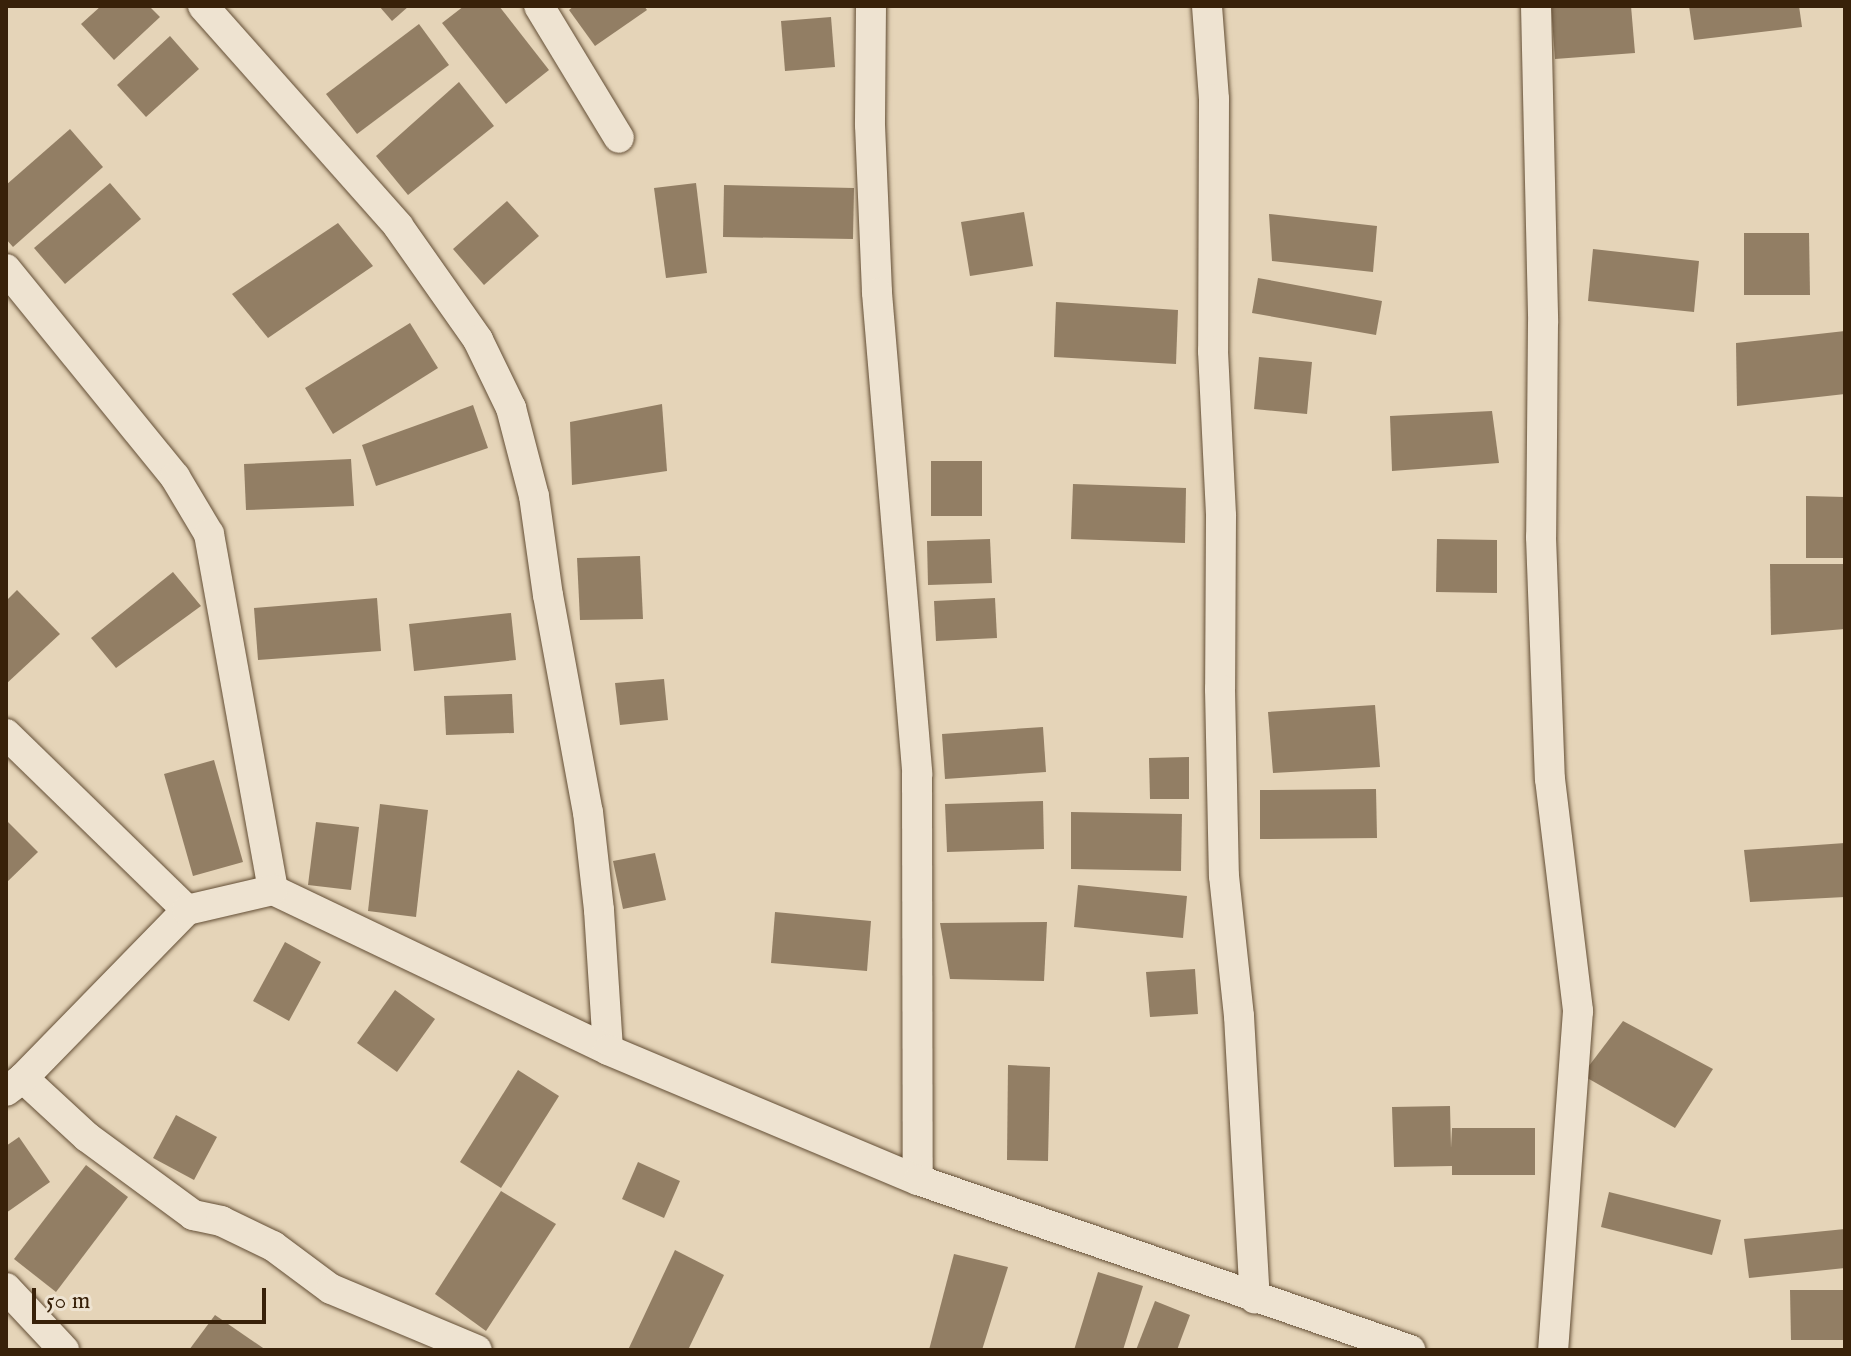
<!DOCTYPE html>
<html>
<head>
<meta charset="utf-8">
<style>
	body { margin:0 }
	#map { position:relative; width:1851px; height:1356px; overflow:hidden; background:#e5d4b8; font-family:"IM FELL English",serif }
	div>[style] { position:absolute }
	.building>* { inset:0; background:#927e64 }
	.roads { filter:drop-shadow(0 0 2px #634e35) drop-shadow(0 0 2px #634e35) }
	.minor>* { height:30px; margin:-15px; padding:0 15px; transform-origin:15px; border-radius:15px; background:#eee3d1 }
	span { translate:-50% -50%; white-space:nowrap; text-align:center; line-height:1.15; -webkit-text-stroke:6px #eee3d1; paint-order:stroke }
	.frame { position:absolute; inset:0; border:8px solid #382109; pointer-events:none }
	.scale { position:absolute; left:32px; top:1288px; width:234px; height:36px; box-sizing:border-box; border:4px solid #382109; border-top:0; padding-left:10px; font-size:24px; line-height:28px; white-space:nowrap; color:#382109; -webkit-text-stroke:6px #eee3d1; paint-order:stroke }
</style>
</head>
<body>
<div id="map">
	<div class="building">
		<i style="clip-path:polygon(101px 6px,149px 6px,160px 17px,114px 60px,81px 24px)"></i>
		<i style="clip-path:polygon(379px 6px,409px 6px,392px 21px)"></i>
		<i style="clip-path:polygon(464px 6px,499px 6px,549px 70px,506px 104px,442px 23px)"></i>
		<i style="clip-path:polygon(574px 6px,644px 6px,647px 10px,595px 46px,569px 10px)"></i>
		<i style="clip-path:polygon(1551px 6px,1631px 6px,1635px 53px,1555px 59px)"></i>
		<i style="clip-path:polygon(1689px 6px,1799px 6px,1802px 27px,1694px 40px)"></i>
		<i style="clip-path:polygon(831px 17px,835px 67px,785px 71px,781px 21px)"></i>
		<i style="clip-path:polygon(419px 24px,449px 65px,357px 134px,326px 94px)"></i>
		<i style="clip-path:polygon(170px 36px,199px 69px,146px 117px,117px 85px)"></i>
		<i style="clip-path:polygon(459px 82px,494px 126px,408px 195px,376px 156px)"></i>
		<i style="clip-path:polygon(70px 129px,103px 167px,13px 247px,6px 239px,6px 185px)"></i>
		<i style="clip-path:polygon(110px 183px,141px 219px,65px 284px,34px 248px)"></i>
		<i style="clip-path:polygon(696px 183px,707px 273px,666px 278px,654px 188px)"></i>
		<i style="clip-path:polygon(724px 185px,854px 188px,853px 239px,723px 237px)"></i>
		<i style="clip-path:polygon(507px 201px,539px 236px,484px 285px,453px 249px)"></i>
		<i style="clip-path:polygon(1024px 212px,1033px 266px,970px 276px,961px 222px)"></i>
		<i style="clip-path:polygon(1269px 214px,1377px 226px,1373px 272px,1272px 261px)"></i>
		<i style="clip-path:polygon(338px 223px,373px 266px,268px 338px,232px 294px)"></i>
		<i style="clip-path:polygon(1744px 233px,1809px 233px,1810px 295px,1744px 295px)"></i>
		<i style="clip-path:polygon(1593px 249px,1699px 261px,1694px 312px,1588px 301px)"></i>
		<i style="clip-path:polygon(1258px 278px,1382px 301px,1376px 335px,1252px 313px)"></i>
		<i style="clip-path:polygon(1056px 302px,1178px 310px,1176px 364px,1054px 357px)"></i>
		<i style="clip-path:polygon(410px 323px,438px 368px,333px 434px,305px 388px)"></i>
		<i style="clip-path:polygon(1845px 331px,1845px 394px,1737px 406px,1736px 343px)"></i>
		<i style="clip-path:polygon(1259px 357px,1312px 362px,1307px 414px,1254px 409px)"></i>
		<i style="clip-path:polygon(662px 404px,667px 471px,572px 485px,570px 422px)"></i>
		<i style="clip-path:polygon(473px 405px,488px 448px,376px 486px,362px 445px)"></i>
		<i style="clip-path:polygon(1492px 411px,1499px 463px,1392px 471px,1390px 416px)"></i>
		<i style="clip-path:polygon(351px 459px,354px 506px,246px 510px,244px 464px)"></i>
		<i style="clip-path:polygon(931px 461px,982px 461px,982px 516px,931px 516px)"></i>
		<i style="clip-path:polygon(1073px 484px,1186px 488px,1185px 543px,1071px 539px)"></i>
		<i style="clip-path:polygon(1806px 496px,1845px 497px,1845px 558px,1806px 558px)"></i>
		<i style="clip-path:polygon(990px 539px,992px 583px,928px 585px,927px 541px)"></i>
		<i style="clip-path:polygon(1437px 539px,1497px 540px,1497px 593px,1436px 592px)"></i>
		<i style="clip-path:polygon(640px 556px,643px 619px,580px 620px,577px 558px)"></i>
		<i style="clip-path:polygon(1770px 564px,1845px 564px,1845px 629px,1771px 635px)"></i>
		<i style="clip-path:polygon(173px 572px,201px 606px,116px 668px,91px 638px)"></i>
		<i style="clip-path:polygon(17px 590px,60px 634px,6px 684px,6px 601px)"></i>
		<i style="clip-path:polygon(377px 598px,381px 651px,258px 660px,254px 608px)"></i>
		<i style="clip-path:polygon(995px 598px,997px 638px,936px 641px,934px 601px)"></i>
		<i style="clip-path:polygon(511px 613px,516px 660px,414px 671px,409px 624px)"></i>
		<i style="clip-path:polygon(664px 679px,668px 720px,620px 725px,615px 683px)"></i>
		<i style="clip-path:polygon(512px 694px,514px 733px,446px 735px,444px 696px)"></i>
		<i style="clip-path:polygon(1375px 705px,1380px 767px,1273px 773px,1268px 712px)"></i>
		<i style="clip-path:polygon(1043px 727px,1046px 772px,945px 779px,942px 734px)"></i>
		<i style="clip-path:polygon(1189px 757px,1189px 799px,1150px 799px,1149px 758px)"></i>
		<i style="clip-path:polygon(214px 760px,243px 862px,193px 876px,164px 774px)"></i>
		<i style="clip-path:polygon(1376px 789px,1377px 838px,1260px 839px,1260px 790px)"></i>
		<i style="clip-path:polygon(1043px 801px,1044px 849px,947px 852px,945px 804px)"></i>
		<i style="clip-path:polygon(380px 804px,428px 810px,416px 917px,368px 911px)"></i>
		<i style="clip-path:polygon(1071px 812px,1182px 814px,1181px 871px,1071px 869px)"></i>
		<i style="clip-path:polygon(6px 820px,38px 852px,6px 883px)"></i>
		<i style="clip-path:polygon(316px 822px,359px 827px,351px 890px,308px 885px)"></i>
		<i style="clip-path:polygon(1845px 843px,1845px 897px,1750px 902px,1744px 850px)"></i>
		<i style="clip-path:polygon(655px 853px,666px 900px,623px 909px,613px 861px)"></i>
		<i style="clip-path:polygon(1078px 885px,1187px 896px,1183px 938px,1074px 927px)"></i>
		<i style="clip-path:polygon(775px 912px,871px 921px,867px 971px,771px 963px)"></i>
		<i style="clip-path:polygon(1047px 922px,1044px 981px,950px 979px,940px 923px)"></i>
		<i style="clip-path:polygon(285px 942px,321px 962px,289px 1021px,253px 1001px)"></i>
		<i style="clip-path:polygon(1195px 969px,1198px 1014px,1150px 1017px,1146px 972px)"></i>
		<i style="clip-path:polygon(395px 990px,435px 1019px,397px 1072px,357px 1043px)"></i>
		<i style="clip-path:polygon(1623px 1021px,1713px 1069px,1675px 1128px,1582px 1075px)"></i>
		<i style="clip-path:polygon(1008px 1065px,1050px 1067px,1048px 1161px,1007px 1160px)"></i>
		<i style="clip-path:polygon(518px 1070px,559px 1096px,501px 1188px,460px 1162px)"></i>
		<i style="clip-path:polygon(1450px 1106px,1451px 1148px,1452px 1128px,1535px 1128px,1535px 1175px,1452px 1175px,1452px 1166px,1394px 1167px,1392px 1107px)"></i>
		<i style="clip-path:polygon(176px 1115px,217px 1137px,194px 1180px,153px 1158px)"></i>
		<i style="clip-path:polygon(19px 1137px,50px 1182px,6px 1213px,6px 1146px)"></i>
		<i style="clip-path:polygon(638px 1162px,680px 1181px,664px 1218px,622px 1199px)"></i>
		<i style="clip-path:polygon(86px 1165px,128px 1197px,56px 1292px,14px 1259px)"></i>
		<i style="clip-path:polygon(501px 1191px,556px 1224px,486px 1331px,435px 1294px)"></i>
		<i style="clip-path:polygon(1609px 1192px,1721px 1220px,1712px 1255px,1601px 1227px)"></i>
		<i style="clip-path:polygon(1845px 1229px,1845px 1268px,1749px 1278px,1744px 1239px)"></i>
		<i style="clip-path:polygon(675px 1250px,724px 1275px,688px 1350px,628px 1350px)"></i>
		<i style="clip-path:polygon(954px 1254px,1008px 1267px,982px 1350px,929px 1350px)"></i>
		<i style="clip-path:polygon(1098px 1272px,1143px 1286px,1123px 1350px,1074px 1350px)"></i>
		<i style="clip-path:polygon(1790px 1290px,1845px 1290px,1845px 1340px,1791px 1340px)"></i>
		<i style="clip-path:polygon(1155px 1301px,1190px 1315px,1177px 1350px,1136px 1350px)"></i>
		<i style="clip-path:polygon(215px 1315px,266px 1350px,189px 1350px)"></i>
	</div>
	<div class="roads">
		<div class="minor">
			<i style="left:203px;top:6px;width:294px;rotate:48.4deg"></i>
			<i style="left:398px;top:226px;width:139px;rotate:54.9deg"></i>
			<i style="left:478px;top:340px;width:76px;rotate:64.1deg"></i>
			<i style="left:511px;top:408px;width:91px;rotate:75.4deg"></i>
			<i style="left:534px;top:496px;width:100px;rotate:82deg"></i>
			<i style="left:548px;top:595px;width:221px;rotate:79.6deg"></i>
			<i style="left:588px;top:812px;width:99px;rotate:83.6deg"></i>
			<i style="left:599px;top:910px;width:140px;rotate:86.3deg"></i>
			<i style="left:539px;top:6px;width:154px;rotate:58.8deg"></i>
			<i style="left:871px;top:6px;width:119px;rotate:90.5deg"></i>
			<i style="left:870px;top:125px;width:168px;rotate:87.6deg"></i>
			<i style="left:877px;top:293px;width:482px;rotate:85.2deg"></i>
			<i style="left:917px;top:773px;width:407px;rotate:89.9deg"></i>
			<i style="left:1207px;top:6px;width:93px;rotate:85.7deg"></i>
			<i style="left:1214px;top:99px;width:252px;rotate:90.2deg"></i>
			<i style="left:1213px;top:351px;width:165px;rotate:87.2deg"></i>
			<i style="left:1221px;top:516px;width:173px;rotate:90.3deg"></i>
			<i style="left:1220px;top:689px;width:187px;rotate:88.8deg"></i>
			<i style="left:1224px;top:876px;width:141px;rotate:83.9deg"></i>
			<i style="left:1239px;top:1016px;width:283px;rotate:86.8deg"></i>
			<i style="left:1536px;top:6px;width:317px;rotate:88.7deg"></i>
			<i style="left:1543px;top:323px;width:214px;rotate:90.5deg"></i>
			<i style="left:1541px;top:537px;width:242px;rotate:87.9deg"></i>
			<i style="left:1550px;top:779px;width:234px;rotate:83.1deg"></i>
			<i style="left:1578px;top:1011px;width:340px;rotate:94.2deg"></i>
			<i style="left:6px;top:269px;width:268px;rotate:50.9deg"></i>
			<i style="left:175px;top:477px;width:66px;rotate:59.2deg"></i>
			<i style="left:209px;top:534px;width:362px;rotate:79.8deg"></i>
			<i style="left:273px;top:890px;width:371px;rotate:25.5deg"></i>
			<i style="left:608px;top:1050px;width:336px;rotate:22.8deg"></i>
			<i style="left:918px;top:1180px;width:521px;rotate:19.06deg"></i>
			<i style="left:6px;top:734px;width:252px;rotate:44.2deg"></i>
			<i style="left:23px;top:1078px;width:87px;rotate:42.7deg"></i>
			<i style="left:87px;top:1137px;width:132px;rotate:36.3deg"></i>
			<i style="left:193px;top:1215px;width:29px;rotate:12deg"></i>
			<i style="left:221px;top:1221px;width:58px;rotate:25.7deg"></i>
			<i style="left:273px;top:1246px;width:72px;rotate:36.6deg"></i>
			<i style="left:331px;top:1289px;width:158px;rotate:22.7deg"></i>
			<i style="left:6px;top:1091px;width:21px;rotate:-37deg"></i>
			<i style="left:23px;top:1078px;width:235px;rotate:-45.7deg"></i>
			<i style="left:187px;top:910px;width:88px;rotate:-13.1deg"></i>
			<i style="left:6px;top:1288px;width:85px;rotate:46.9deg"></i>
		</div>
	</div>
	<div class="frame"></div>
	<div class="scale">50 m</div>
</div>
</body>
</html>
